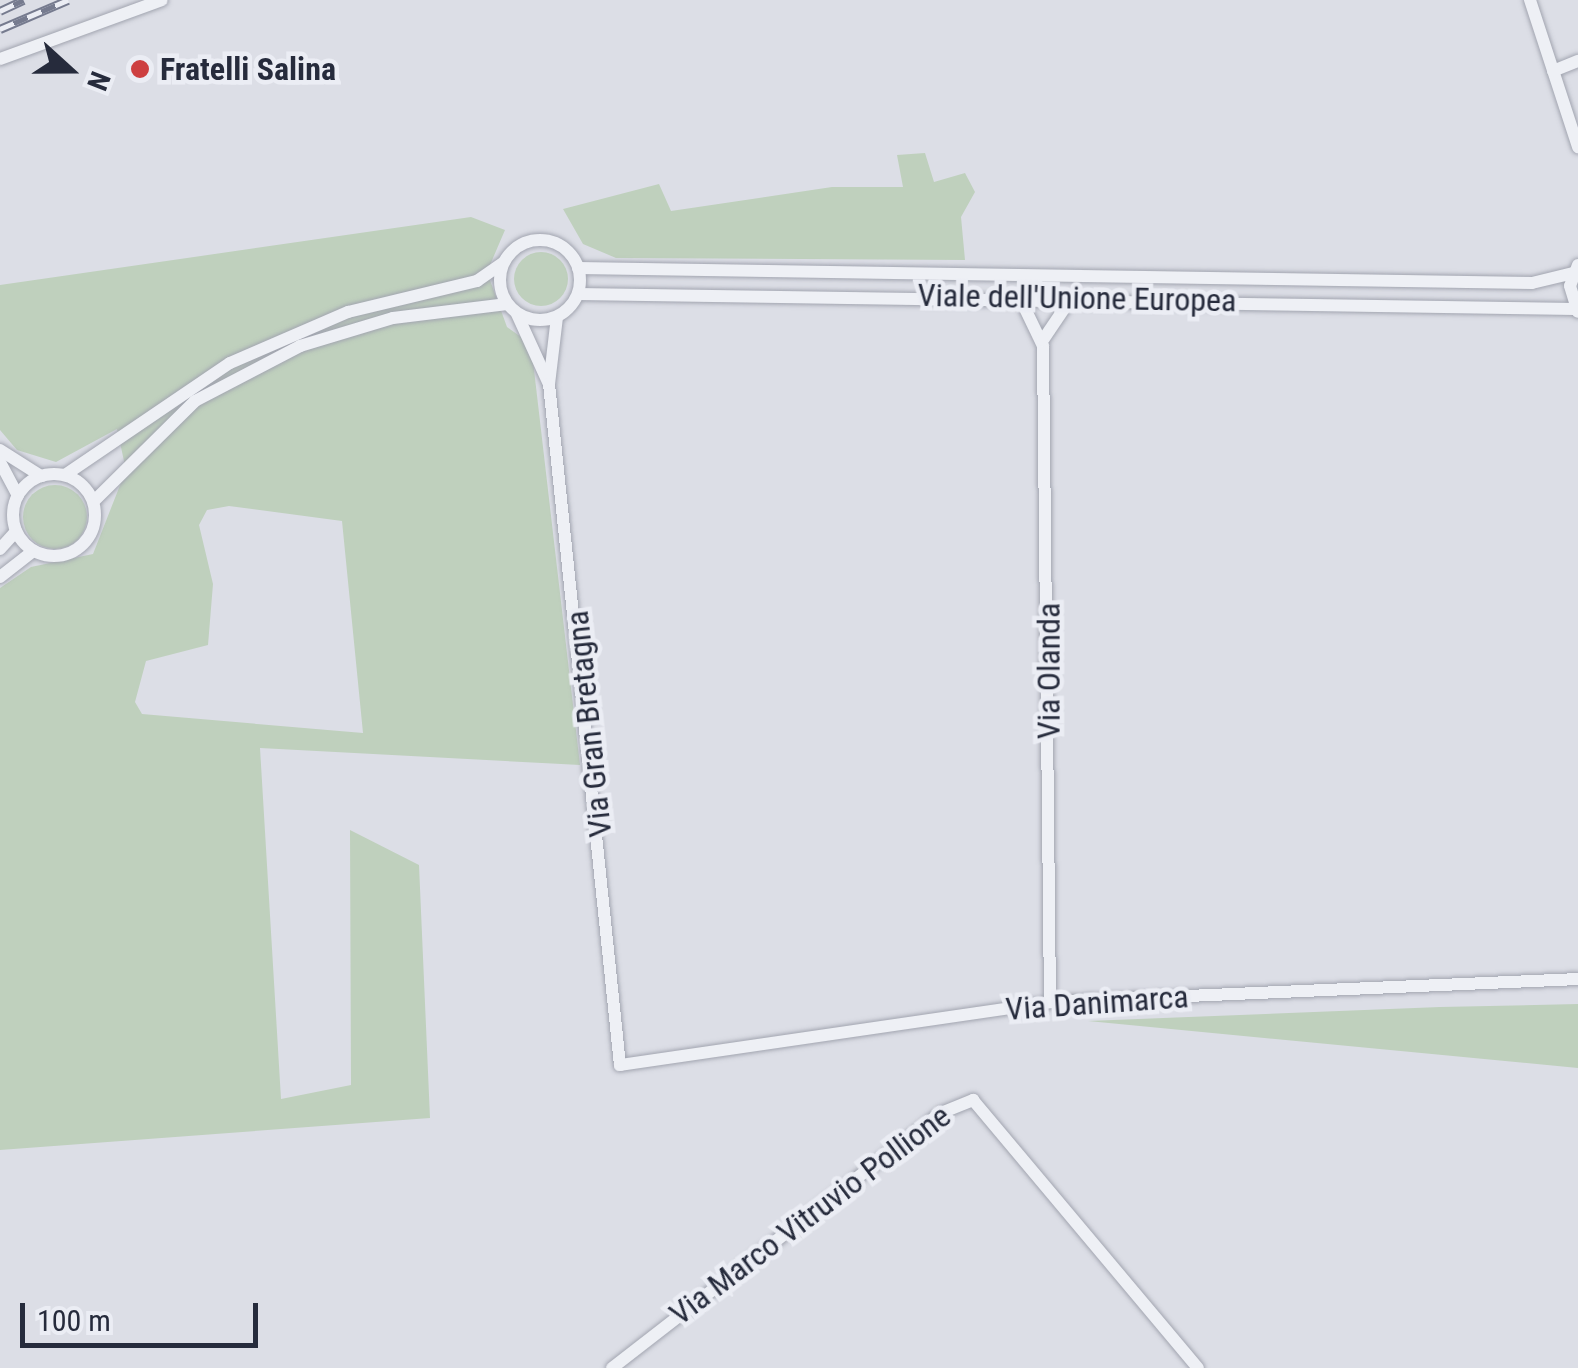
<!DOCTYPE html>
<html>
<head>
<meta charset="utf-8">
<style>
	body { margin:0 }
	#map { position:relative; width:1578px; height:1368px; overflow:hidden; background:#dcdee6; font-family:"Roboto Condensed",sans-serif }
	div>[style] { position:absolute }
	.green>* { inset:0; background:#bfd0bd }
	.round { border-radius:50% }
	.roads { filter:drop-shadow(0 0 2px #a2a5b0) drop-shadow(0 0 2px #a2a5b0) }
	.street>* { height:12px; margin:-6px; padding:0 6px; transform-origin:6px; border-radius:6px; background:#eef0f5 }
	.street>.ring { margin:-6px; padding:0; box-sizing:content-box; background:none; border:12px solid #eef0f5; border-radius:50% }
	.rail>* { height:9px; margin-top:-4.5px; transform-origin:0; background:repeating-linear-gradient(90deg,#ebedf4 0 15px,#767b8f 0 30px); box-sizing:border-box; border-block:2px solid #767b8f }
	.dots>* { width:28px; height:28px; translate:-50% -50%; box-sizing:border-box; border:5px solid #ebedf4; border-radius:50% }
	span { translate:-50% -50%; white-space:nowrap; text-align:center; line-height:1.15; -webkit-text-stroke:9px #ebedf4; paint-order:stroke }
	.poi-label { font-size:32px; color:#262b3c; font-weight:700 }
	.left { translate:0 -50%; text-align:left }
	.street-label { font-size:32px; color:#262b3c }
	.north { position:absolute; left:20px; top:20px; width:100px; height:100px; -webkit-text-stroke:8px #ebedf4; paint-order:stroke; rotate:111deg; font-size:28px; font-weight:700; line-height:40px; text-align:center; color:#262b3c }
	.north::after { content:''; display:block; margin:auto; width:35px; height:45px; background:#262b3c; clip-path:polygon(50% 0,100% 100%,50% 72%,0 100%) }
	.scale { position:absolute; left:20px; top:1303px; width:238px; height:45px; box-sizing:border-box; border:5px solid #262b3c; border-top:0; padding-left:12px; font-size:30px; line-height:35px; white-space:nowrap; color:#262b3c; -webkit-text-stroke:8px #ebedf4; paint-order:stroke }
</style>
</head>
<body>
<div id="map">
	<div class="green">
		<i style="clip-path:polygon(925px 153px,934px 182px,965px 173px,975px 192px,961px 217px,965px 260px,616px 258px,583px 244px,563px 209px,659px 184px,671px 211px,832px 187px,903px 187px,897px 155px)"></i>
		<i style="clip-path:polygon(evenodd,471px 217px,505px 230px,487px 272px,507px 327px,531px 344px,580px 765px,260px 748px,281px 1099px,351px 1085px,350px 830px,419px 865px,430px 1118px,0 1150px,0 588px,31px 567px,93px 554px,126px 470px,117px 429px,56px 462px,17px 450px,0 430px,0 285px,471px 217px,229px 506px,342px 521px,363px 733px,142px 714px,135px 702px,146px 661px,208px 645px,213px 584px,199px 525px,207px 510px,229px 506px)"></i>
		<i class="round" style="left:514px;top:252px;width:54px;height:54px"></i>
		<i class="round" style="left:23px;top:485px;width:64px;height:64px"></i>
		<i style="clip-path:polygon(1578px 1004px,1578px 1068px,1088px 1021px,1440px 1007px)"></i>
	</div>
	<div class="roads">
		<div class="street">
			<i style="left:1530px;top:0;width:155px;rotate:71.9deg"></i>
			<i style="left:0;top:59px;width:172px;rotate:-20deg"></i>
			<i style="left:1553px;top:71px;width:27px;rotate:-22deg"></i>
			<i class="ring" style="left:500px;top:240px;width:68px;height:68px"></i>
			<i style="left:1578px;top:265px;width:22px;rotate:111deg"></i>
			<i style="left:1570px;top:286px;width:27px;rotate:73deg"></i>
			<i style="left:578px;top:268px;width:954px;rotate:0.9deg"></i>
			<i style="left:1532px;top:283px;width:42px;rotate:-13.7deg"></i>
			<i style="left:578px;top:294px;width:997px;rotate:0.86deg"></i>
			<i style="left:1020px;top:298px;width:53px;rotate:64.4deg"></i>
			<i style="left:1043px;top:346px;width:656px;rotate:89.39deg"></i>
			<i style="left:517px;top:314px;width:75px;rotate:65.5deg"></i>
			<i style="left:557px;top:317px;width:67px;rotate:96.8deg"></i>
			<i style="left:549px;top:384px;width:685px;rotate:84.05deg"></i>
			<i style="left:620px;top:1065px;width:435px;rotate:-8.3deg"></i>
			<i style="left:1050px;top:1002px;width:529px;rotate:-2.49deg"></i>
			<i style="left:1043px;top:340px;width:52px;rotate:-56deg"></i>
			<i style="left:0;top:450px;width:49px;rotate:32.4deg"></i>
			<i style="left:0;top:462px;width:38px;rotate:62deg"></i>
			<i class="ring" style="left:13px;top:474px;width:70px;height:70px"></i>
			<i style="left:65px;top:475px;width:199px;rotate:-34.2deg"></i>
			<i style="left:230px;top:363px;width:129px;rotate:-23.4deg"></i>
			<i style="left:348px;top:312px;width:133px;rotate:-13.5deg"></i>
			<i style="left:477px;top:281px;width:32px;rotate:-35deg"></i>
			<i style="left:94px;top:501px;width:142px;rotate:-44.7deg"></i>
			<i style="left:195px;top:401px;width:119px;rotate:-27.6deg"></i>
			<i style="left:300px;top:346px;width:97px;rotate:-16.8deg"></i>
			<i style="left:393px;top:318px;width:115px;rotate:-7deg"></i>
			<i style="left:0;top:549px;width:24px;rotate:-48deg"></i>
			<i style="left:0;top:577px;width:41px;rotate:-38deg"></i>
			<i style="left:612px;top:1368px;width:416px;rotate:-37.8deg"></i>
			<i style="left:941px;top:1113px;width:35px;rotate:-22deg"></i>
			<i style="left:973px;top:1100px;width:350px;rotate:50deg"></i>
		</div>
	</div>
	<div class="rail">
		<i style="left:0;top:11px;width:26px;rotate:-25deg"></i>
		<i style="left:0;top:29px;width:74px;rotate:-23.1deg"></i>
	</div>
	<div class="dots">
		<i style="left:140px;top:69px;background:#cd3f40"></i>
	</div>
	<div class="poi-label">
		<span class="left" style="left:160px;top:69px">Fratelli Salina</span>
	</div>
	<div class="street-label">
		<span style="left:1077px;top:298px;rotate:1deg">Viale dell'Unione Europea</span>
		<span style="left:1049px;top:671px;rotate:-90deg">Via Olanda</span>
		<span style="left:589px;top:724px;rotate:-96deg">Via Gran Bretagna</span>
		<span style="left:1097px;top:1003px;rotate:-4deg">Via Danimarca</span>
		<span style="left:810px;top:1215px;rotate:-37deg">Via Marco Vitruvio Pollione</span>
	</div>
	<div class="north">N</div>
	<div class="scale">100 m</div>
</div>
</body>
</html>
